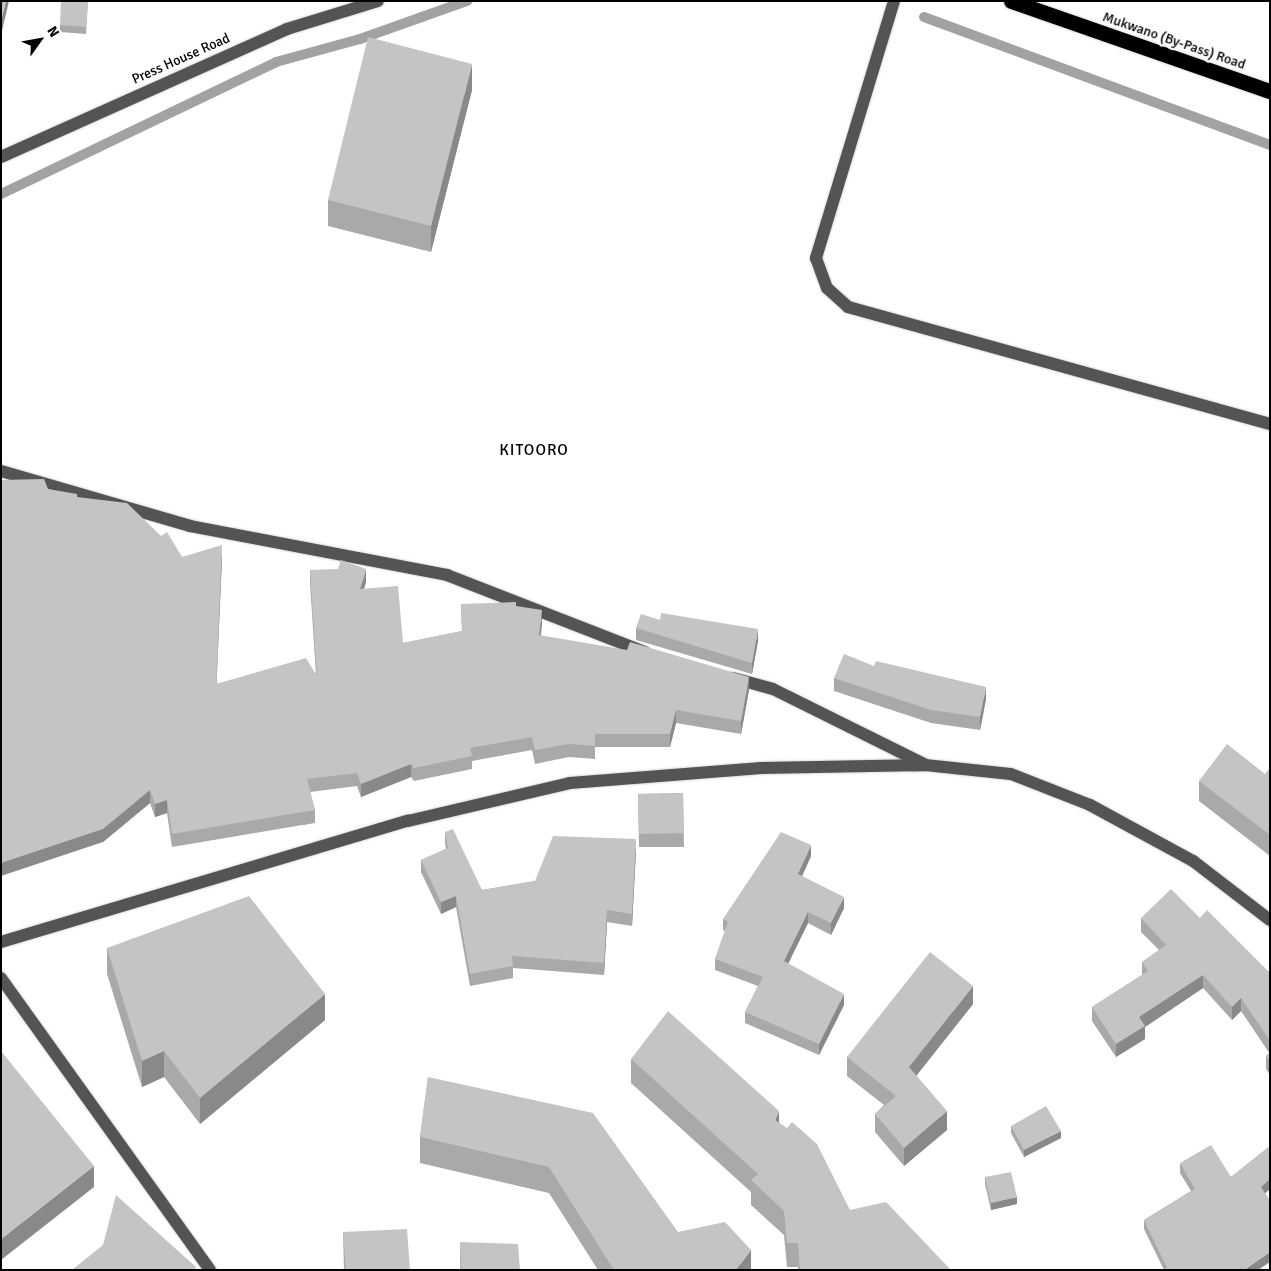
<!DOCTYPE html>
<html>
<head>
<meta charset="utf-8">
<style>
	body { margin:0 }
	#map { position:relative; width:1271px; height:1271px; overflow:hidden; background:#fff; font-family:Signika,sans-serif }
	div>[style] { position:absolute }
	.stream>* { height:10px; margin:-5px; padding:0 5px; transform-origin:5px; border-radius:5px; background:#a2a2a2 }
	.roads { filter:drop-shadow(0 0 1px #dbdbdb) drop-shadow(0 0 1px #dbdbdb) }
	.minor>* { height:12px; margin:-6px; padding:0 6px; transform-origin:6px; border-radius:6px; background:#545454 }
	.highway>* { height:15px; margin:-7.5px; padding:0 7.5px; transform-origin:7.5px; border-radius:7.5px; background:#000 }
	.wall>* { inset:0; background:#a9a9a9 }
	.shaded-wall>* { inset:0; background:#898989 }
	.building>* { inset:0; background:#c4c4c4 }
	span { translate:-50% -50%; white-space:nowrap; text-align:center; line-height:1.15; -webkit-text-stroke:4.5px #fff; paint-order:stroke }
	.street-label { font-size:14px; color:#000 }
	.quarter-label { font-size:16px; color:#000; letter-spacing:1px }
	.frame { position:absolute; inset:0; border:2px solid #000; pointer-events:none }
	.north { position:absolute; left:15px; top:15px; width:50px; height:50px; -webkit-text-stroke:4px #fff; paint-order:stroke; rotate:58deg; font-size:14px; font-weight:700; line-height:20px; text-align:center; color:#000 }
	.north::after { content:''; display:block; margin:auto; width:18px; height:22px; background:#000; clip-path:polygon(50% 0,100% 100%,50% 72%,0 100%) }
</style>
</head>
<body>
<div id="map">
	<div class="stream">
		<i style="left:924px;top:17px;width:369px;rotate:20.3deg"></i>
		<i style="left:1px;top:194px;width:305px;rotate:-25.6deg"></i>
		<i style="left:276px;top:62px;width:87px;rotate:-15.3deg"></i>
		<i style="left:360px;top:39px;width:114px;rotate:-19.6deg"></i>
	</div>
	<div class="roads">
		<div class="minor">
			<i style="left:894px;top:1px;width:269px;rotate:106.9deg"></i>
			<i style="left:816px;top:258px;width:32px;rotate:70deg"></i>
			<i style="left:827px;top:288px;width:28px;rotate:42deg"></i>
			<i style="left:848px;top:307px;width:438px;rotate:15.5deg"></i>
			<i style="left:1px;top:157px;width:313px;rotate:-24.1deg"></i>
			<i style="left:287px;top:29px;width:95px;rotate:-17.1deg"></i>
			<i style="left:1px;top:471px;width:197px;rotate:16.2deg"></i>
			<i style="left:190px;top:526px;width:262px;rotate:10.8deg"></i>
			<i style="left:447px;top:575px;width:212px;rotate:21.3deg"></i>
			<i style="left:733px;top:678px;width:41px;rotate:15.4deg"></i>
			<i style="left:773px;top:689px;width:169px;rotate:26.4deg"></i>
			<i style="left:1px;top:942px;width:425px;rotate:-16.6deg"></i>
			<i style="left:408px;top:821px;width:166px;rotate:-13.2deg"></i>
			<i style="left:570px;top:783px;width:192px;rotate:-4.5deg"></i>
			<i style="left:761px;top:768px;width:164px;rotate:-1deg"></i>
			<i style="left:925px;top:765px;width:86px;rotate:6deg"></i>
			<i style="left:1011px;top:774px;width:85px;rotate:21.4deg"></i>
			<i style="left:1090px;top:805px;width:117px;rotate:28.5deg"></i>
			<i style="left:1193px;top:861px;width:97px;rotate:37.5deg"></i>
			<i style="left:1px;top:978px;width:359px;rotate:54.4deg"></i>
		</div>
		<div class="highway">
			<i style="left:1011px;top:1px;width:274px;rotate:19.2deg"></i>
		</div>
	</div>
	<div class="wall">
		<i style="clip-path:polygon(88px 1px,86px 34px,60px 32px,60px 25px)"></i>
		<i style="clip-path:polygon(472px 90px,431px 252px,328px 226px,328px 200px)"></i>
		<i style="clip-path:polygon(48px 489px,77px 497px,182px 557px,222px 558px,216px 684px,316px 675px,310px 583px,310px 570px,366px 582px,364px 589px,403px 643px,462px 631px,461px 604px,516px 606px,542px 623px,541px 636px,749px 690px,741px 734px,676px 723px,670px 747px,595px 747px,595px 759px,569px 757px,535px 764px,532px 750px,472px 761px,472px 769px,414px 781px,411px 777px,361px 797px,357px 786px,310px 792px,315px 810px,315px 823px,172px 847px,167px 813px,155px 817px,150px 803px,103px 842px)"></i>
		<i style="clip-path:polygon(660px 620px,758px 641px,752px 674px,636px 640px,636px 628px)"></i>
		<i style="clip-path:polygon(874px 666px,986px 699px,980px 730px,931px 723px,834px 691px,834px 678px)"></i>
		<i style="clip-path:polygon(1270px 768px,1270px 856px,1199px 801px,1199px 781px,1265px 774px)"></i>
		<i style="clip-path:polygon(683px 793px,684px 847px,639px 847px,638px 794px)"></i>
		<i style="clip-path:polygon(445px 832px,482px 890px,535px 881px,636px 850px,632px 926px,607px 922px,604px 975px,513px 968px,513px 978px,470px 986px,456px 907px,441px 914px,421px 872px,421px 860px,446px 849px,445px 843px)"></i>
		<i style="clip-path:polygon(811px 856px,802px 876px,844px 908px,831px 935px,808px 923px,788px 964px,844px 1005px,819px 1055px,745px 1023px,745px 1012px,758px 986px,715px 970px,715px 959px,725px 931px,723px 930px,723px 919px)"></i>
		<i style="clip-path:polygon(1141px 918px,1200px 918px,1270px 973px,1270px 1075px,1266px 1069px,1266px 1055px,1270px 1054px,1241px 1011px,1232px 1020px,1203px 988px,1145px 1027px,1145px 1039px,1116px 1057px,1092px 1021px,1092px 1007px,1142px 975px,1142px 962px,1159px 950px,1141px 932px)"></i>
		<i style="clip-path:polygon(107px 948px,325px 1020px,200px 1124px,164px 1077px,142px 1087px,107px 974px)"></i>
		<i style="clip-path:polygon(973px 1004px,916px 1076px,947px 1130px,904px 1166px,875px 1132px,875px 1114px,884px 1105px,847px 1076px,847px 1057px)"></i>
		<i style="clip-path:polygon(631px 1059px,779px 1122px,850px 1210px,951px 1270px,798px 1270px,798px 1267px,787px 1267px,784px 1235px,751px 1205px,751px 1192px,631px 1083px)"></i>
		<i style="clip-path:polygon(428px 1077px,678px 1232px,751px 1270px,598px 1270px,549px 1193px,420px 1163px,420px 1137px)"></i>
		<i style="clip-path:polygon(1011px 1126px,1061px 1138px,1024px 1157px,1011px 1133px)"></i>
		<i style="clip-path:polygon(1270px 1146px,1270px 1189px,1265px 1193px,1270px 1201px,1164px 1270px,1144px 1229px,1144px 1220px,1191px 1191px,1180px 1173px,1180px 1163px,1231px 1177px)"></i>
		<i style="clip-path:polygon(985px 1177px,1017px 1204px,991px 1210px,985px 1184px)"></i>
		<i style="clip-path:polygon(343px 1232px,410px 1270px,344px 1270px)"></i>
		<i style="clip-path:polygon(460px 1242px,520px 1270px,460px 1270px)"></i>
	</div>
	<div class="shaded-wall">
		<i style="clip-path:polygon(6px 1px,9px 1px,1px 35px,1px 21px)"></i>
		<i style="clip-path:polygon(472px 64px,472px 90px,431px 252px,431px 226px)"></i>
		<i style="clip-path:polygon(222px 545px,222px 558px,216px 697px,216px 684px)"></i>
		<i style="clip-path:polygon(366px 569px,366px 582px,360px 602px,360px 589px)"></i>
		<i style="clip-path:polygon(542px 610px,542px 623px,539px 649px,539px 635px)"></i>
		<i style="clip-path:polygon(758px 629px,758px 641px,752px 674px,752px 663px)"></i>
		<i style="clip-path:polygon(749px 677px,749px 690px,741px 734px,741px 721px)"></i>
		<i style="clip-path:polygon(986px 687px,986px 699px,980px 730px,980px 717px)"></i>
		<i style="clip-path:polygon(676px 710px,676px 723px,670px 747px,670px 734px)"></i>
		<i style="clip-path:polygon(411px 764px,411px 777px,361px 797px,361px 784px)"></i>
		<i style="clip-path:polygon(150px 790px,150px 803px,103px 842px,1px 876px,1px 863px)"></i>
		<i style="clip-path:polygon(167px 800px,167px 813px,155px 817px,155px 804px)"></i>
		<i style="clip-path:polygon(636px 839px,636px 850px,632px 926px,632px 914px)"></i>
		<i style="clip-path:polygon(811px 845px,811px 856px,798px 885px,798px 874px)"></i>
		<i style="clip-path:polygon(456px 896px,456px 907px,441px 914px,441px 902px)"></i>
		<i style="clip-path:polygon(844px 897px,844px 908px,831px 935px,831px 923px)"></i>
		<i style="clip-path:polygon(607px 910px,607px 922px,604px 975px,604px 963px)"></i>
		<i style="clip-path:polygon(808px 912px,808px 923px,784px 972px,784px 961px)"></i>
		<i style="clip-path:polygon(1203px 975px,1203px 988px,1145px 1027px,1145px 1039px,1116px 1057px,1116px 1044px,1139px 1017px)"></i>
		<i style="clip-path:polygon(973px 986px,973px 1004px,909px 1085px,909px 1067px)"></i>
		<i style="clip-path:polygon(325px 994px,325px 1020px,200px 1124px,200px 1098px)"></i>
		<i style="clip-path:polygon(844px 994px,844px 1005px,819px 1055px,819px 1044px)"></i>
		<i style="clip-path:polygon(1241px 998px,1241px 1011px,1232px 1020px,1232px 1007px)"></i>
		<i style="clip-path:polygon(164px 1051px,164px 1077px,142px 1087px,142px 1061px)"></i>
		<i style="clip-path:polygon(779px 1111px,779px 1135px,775px 1120px)"></i>
		<i style="clip-path:polygon(947px 1111px,947px 1130px,904px 1166px,904px 1148px)"></i>
		<i style="clip-path:polygon(1061px 1131px,1061px 1138px,1024px 1157px,1024px 1150px)"></i>
		<i style="clip-path:polygon(94px 1166px,94px 1187px,1px 1260px,1px 1239px)"></i>
		<i style="clip-path:polygon(1270px 1179px,1270px 1189px,1261px 1197px,1261px 1187px)"></i>
		<i style="clip-path:polygon(1017px 1197px,1017px 1204px,991px 1210px,991px 1203px)"></i>
		<i style="clip-path:polygon(751px 1250px,751px 1270px,736px 1270px)"></i>
		<i style="clip-path:polygon(1270px 1252px,1270px 1262px,1258px 1270px,1244px 1270px)"></i>
	</div>
	<div class="building">
		<i style="clip-path:polygon(1px 1px,6px 1px,1px 21px)"></i>
		<i style="clip-path:polygon(61px 1px,88px 1px,86px 27px,60px 25px)"></i>
		<i style="clip-path:polygon(368px 37px,472px 64px,431px 226px,328px 200px)"></i>
		<i style="clip-path:polygon(44px 479px,48px 489px,77px 494px,77px 497px,127px 503px,161px 536px,167px 532px,182px 557px,222px 545px,216px 684px,306px 658px,317px 676px,310px 570px,338px 569px,341px 560px,366px 569px,360px 589px,398px 586px,403px 643px,462px 631px,461px 604px,516px 602px,516px 606px,542px 610px,539px 635px,627px 650px,630px 642px,749px 677px,741px 721px,676px 710px,670px 734px,595px 734px,595px 746px,569px 744px,535px 750px,532px 737px,470px 748px,472px 756px,414px 768px,411px 764px,361px 784px,357px 773px,307px 779px,315px 810px,172px 834px,167px 800px,155px 804px,150px 790px,103px 829px,1px 863px,1px 480px)"></i>
		<i style="clip-path:polygon(661px 613px,758px 629px,752px 663px,636px 628px,641px 614px,660px 620px)"></i>
		<i style="clip-path:polygon(844px 654px,874px 666px,876px 661px,986px 687px,980px 717px,931px 710px,834px 678px)"></i>
		<i style="clip-path:polygon(1227px 744px,1265px 774px,1270px 768px,1270px 835px,1199px 781px)"></i>
		<i style="clip-path:polygon(683px 793px,684px 833px,639px 834px,638px 794px)"></i>
		<i style="clip-path:polygon(453px 829px,482px 890px,535px 881px,553px 836px,636px 839px,632px 914px,607px 910px,604px 963px,512px 956px,513px 966px,470px 974px,456px 896px,441px 902px,421px 860px,448px 848px,445px 832px)"></i>
		<i style="clip-path:polygon(781px 832px,811px 845px,798px 874px,844px 897px,831px 923px,808px 912px,784px 961px,844px 994px,819px 1044px,745px 1012px,763px 977px,715px 959px,728px 922px,723px 919px)"></i>
		<i style="clip-path:polygon(1171px 889px,1200px 918px,1207px 910px,1270px 973px,1270px 1041px,1241px 998px,1232px 1007px,1203px 975px,1139px 1017px,1145px 1026px,1116px 1044px,1092px 1007px,1148px 971px,1142px 962px,1166px 945px,1141px 918px)"></i>
		<i style="clip-path:polygon(249px 896px,325px 994px,200px 1098px,164px 1051px,142px 1061px,107px 948px)"></i>
		<i style="clip-path:polygon(930px 952px,973px 986px,909px 1067px,947px 1111px,904px 1148px,875px 1114px,896px 1096px,847px 1057px)"></i>
		<i style="clip-path:polygon(668px 1011px,779px 1111px,775px 1120px,787px 1128px,792px 1122px,817px 1144px,850px 1210px,886px 1202px,951px 1270px,800px 1270px,798px 1243px,787px 1243px,784px 1211px,751px 1180px,758px 1174px,631px 1059px)"></i>
		<i style="clip-path:polygon(1px 1051px,94px 1166px,1px 1239px)"></i>
		<i style="clip-path:polygon(1270px 1054px,1270px 1062px,1266px 1055px)"></i>
		<i style="clip-path:polygon(428px 1077px,593px 1113px,678px 1232px,725px 1222px,751px 1250px,736px 1270px,614px 1270px,549px 1167px,420px 1137px)"></i>
		<i style="clip-path:polygon(1046px 1106px,1061px 1131px,1024px 1150px,1011px 1126px)"></i>
		<i style="clip-path:polygon(1211px 1145px,1231px 1177px,1270px 1146px,1270px 1179px,1261px 1187px,1270px 1201px,1270px 1252px,1244px 1270px,1164px 1270px,1167px 1268px,1144px 1220px,1195px 1189px,1180px 1163px)"></i>
		<i style="clip-path:polygon(1011px 1172px,1017px 1197px,991px 1203px,985px 1177px)"></i>
		<i style="clip-path:polygon(116px 1195px,196px 1267px,195px 1270px,72px 1270px,103px 1245px)"></i>
		<i style="clip-path:polygon(407px 1229px,410px 1270px,346px 1270px,343px 1232px)"></i>
		<i style="clip-path:polygon(460px 1242px,518px 1244px,520px 1270px,461px 1270px)"></i>
	</div>
	<div class="street-label">
		<span style="left:1174px;top:41px;rotate:19deg">Mukwano (By-Pass) Road</span>
		<span style="left:181px;top:59px;rotate:-24deg">Press House Road</span>
	</div>
	<div class="quarter-label">
		<span style="left:534px;top:450px">KITOORO</span>
	</div>
	<div class="frame"></div>
	<div class="north">N</div>
</div>
</body>
</html>
